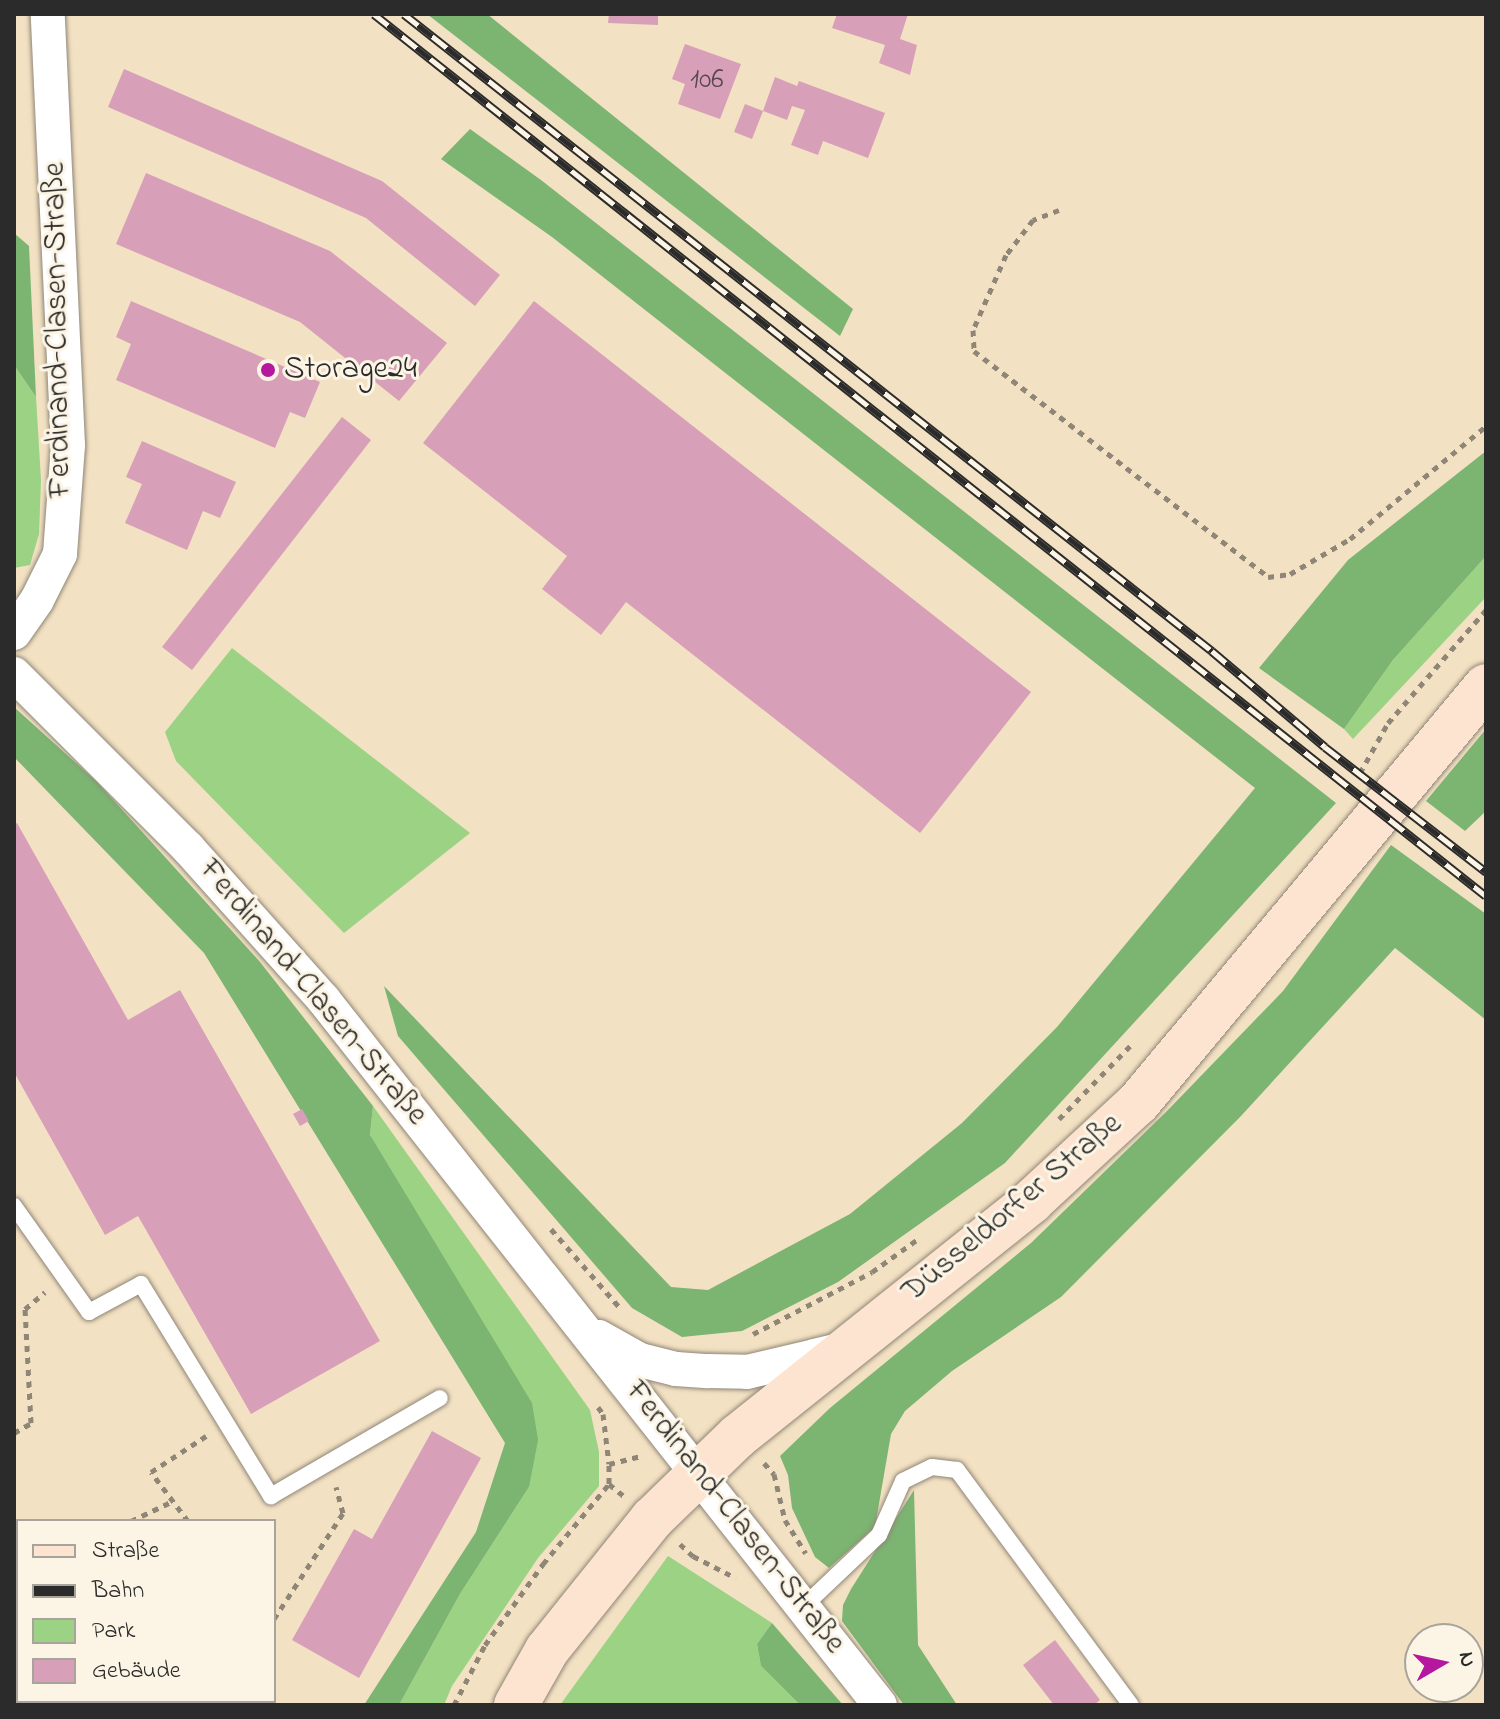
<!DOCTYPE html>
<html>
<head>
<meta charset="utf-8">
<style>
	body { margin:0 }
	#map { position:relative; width:1500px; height:1719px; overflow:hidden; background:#f3e1c3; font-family:"Indie Flower",sans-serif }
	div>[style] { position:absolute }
	.green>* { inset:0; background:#9bd284 }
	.forest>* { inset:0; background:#7cb472 }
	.building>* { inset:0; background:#d89fb9 }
	.path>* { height:5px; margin-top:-2.5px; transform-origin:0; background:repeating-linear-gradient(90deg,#8f8677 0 6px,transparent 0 12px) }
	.roads { filter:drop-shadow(0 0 2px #8f8677) drop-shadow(0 0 2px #8f8677) }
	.lane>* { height:16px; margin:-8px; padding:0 8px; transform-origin:8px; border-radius:8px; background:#fff }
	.street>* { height:34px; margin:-17px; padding:0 17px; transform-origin:17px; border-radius:17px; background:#fff }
	.secondary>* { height:44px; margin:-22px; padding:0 22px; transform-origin:22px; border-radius:22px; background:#fde4d1 }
	.rail>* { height:9px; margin-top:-4.5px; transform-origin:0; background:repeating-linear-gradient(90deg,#fcf5e5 0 18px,#2b2b2b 0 36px); box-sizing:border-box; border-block:2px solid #2b2b2b }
	.dots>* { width:22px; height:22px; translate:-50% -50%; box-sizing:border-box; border:4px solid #fcf5e5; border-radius:50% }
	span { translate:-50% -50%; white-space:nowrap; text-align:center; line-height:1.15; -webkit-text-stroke:6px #fcf5e5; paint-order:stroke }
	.number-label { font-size:28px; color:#56484e }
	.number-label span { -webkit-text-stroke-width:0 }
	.street-label { font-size:32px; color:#2b2b2b }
	.poi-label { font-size:32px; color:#2b2b2b }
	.left { translate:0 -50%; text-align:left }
	.frame { position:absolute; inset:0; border:16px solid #2b2b2b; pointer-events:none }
	.legend { position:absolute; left:16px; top:1519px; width:260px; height:184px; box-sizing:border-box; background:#fcf5e5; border:2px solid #a8a49b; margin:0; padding:10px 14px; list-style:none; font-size:24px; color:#2b2b2b }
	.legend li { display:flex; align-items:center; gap:16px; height:40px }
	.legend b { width:40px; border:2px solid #a8a49b }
	.north { position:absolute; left:1404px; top:1623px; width:80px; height:80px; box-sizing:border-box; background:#fcf5e5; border:2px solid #a8a49b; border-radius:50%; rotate:81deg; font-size:22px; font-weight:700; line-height:32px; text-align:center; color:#2b2b2b }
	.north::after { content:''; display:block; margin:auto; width:28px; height:36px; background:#b5179e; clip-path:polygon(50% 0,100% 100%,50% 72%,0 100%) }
</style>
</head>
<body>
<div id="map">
	<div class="green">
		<i style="clip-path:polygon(14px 365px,36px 397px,41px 480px,39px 534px,30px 565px,14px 568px)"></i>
		<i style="clip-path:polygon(1486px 556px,1486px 597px,1353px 739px,1344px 729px,1393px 660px)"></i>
		<i style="clip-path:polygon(232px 648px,470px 833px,344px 933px,176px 761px,165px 732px)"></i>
		<i style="clip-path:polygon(373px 1106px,590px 1410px,599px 1452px,599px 1486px,538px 1558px,452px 1686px,444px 1705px,399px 1705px,460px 1594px,529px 1487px,370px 1135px)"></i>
		<i style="clip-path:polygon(668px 1556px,772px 1623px,757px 1644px,761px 1666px,800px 1705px,560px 1705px)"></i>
	</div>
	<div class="forest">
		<i style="clip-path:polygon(427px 14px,487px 14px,853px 309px,840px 336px)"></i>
		<i style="clip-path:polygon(470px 129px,541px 180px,1336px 803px,1005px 1163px,838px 1282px,742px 1331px,682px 1337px,632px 1308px,398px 1036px,384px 986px,671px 1287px,708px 1290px,850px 1214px,962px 1123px,1057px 1027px,1255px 788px,552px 237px,441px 159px)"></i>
		<i style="clip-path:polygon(14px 233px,29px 246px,36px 397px,14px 365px)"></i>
		<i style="clip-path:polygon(1486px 451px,1486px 556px,1393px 660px,1344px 729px,1259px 668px,1348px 560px)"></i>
		<i style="clip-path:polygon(14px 707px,97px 782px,260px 962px,373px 1106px,370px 1135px,532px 1403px,538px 1440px,529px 1487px,460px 1594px,399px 1705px,364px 1705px,476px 1532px,505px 1443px,204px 953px,14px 757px)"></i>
		<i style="clip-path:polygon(1486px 729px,1486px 811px,1465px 831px,1426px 801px)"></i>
		<i style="clip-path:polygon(1391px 845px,1486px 914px,1486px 1020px,1395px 948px,1241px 1116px,1061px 1297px,952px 1371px,905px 1411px,891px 1434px,875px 1527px,829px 1568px,815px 1557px,792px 1508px,788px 1475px,780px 1456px,830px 1408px,1031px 1243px,1167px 1111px,1283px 991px)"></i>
		<i style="clip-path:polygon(914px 1490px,918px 1645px,957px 1705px,904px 1705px,842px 1621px,843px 1605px,851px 1589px)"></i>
		<i style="clip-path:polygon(772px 1623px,843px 1705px,800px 1705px,761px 1666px,757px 1644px)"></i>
	</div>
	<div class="building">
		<i style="clip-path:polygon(609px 14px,658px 14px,658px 25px,608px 23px)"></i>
		<i style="clip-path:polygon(837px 14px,908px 14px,900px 39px,917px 45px,910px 75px,879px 63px,885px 45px,832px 28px)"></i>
		<i style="clip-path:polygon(685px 44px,741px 64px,720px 119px,678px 104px,685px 84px,672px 79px)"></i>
		<i style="clip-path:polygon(124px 69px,382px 181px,500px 275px,475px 306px,366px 218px,108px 107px)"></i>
		<i style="clip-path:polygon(775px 77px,797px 86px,799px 81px,885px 113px,868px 158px,823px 141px,818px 155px,791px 145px,805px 110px,792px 106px,787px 120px,763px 111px)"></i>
		<i style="clip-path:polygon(745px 104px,763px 111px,752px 139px,734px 132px)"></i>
		<i style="clip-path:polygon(146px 173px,330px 251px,447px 343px,399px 401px,300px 322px,116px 244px)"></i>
		<i style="clip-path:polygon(131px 301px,320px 382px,305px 418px,290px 412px,275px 448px,116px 380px,131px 344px,116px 337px)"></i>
		<i style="clip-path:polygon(534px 301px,1031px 692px,920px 833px,626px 602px,601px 635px,542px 589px,567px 556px,423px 443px)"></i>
		<i style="clip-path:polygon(342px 417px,371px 440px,192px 670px,162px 647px)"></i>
		<i style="clip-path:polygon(142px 441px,236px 482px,220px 518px,203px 511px,187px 550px,125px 523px,142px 484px,126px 477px)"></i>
		<i style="clip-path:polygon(17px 823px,128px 1020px,180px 990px,380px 1341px,251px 1414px,138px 1216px,105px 1235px,14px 1072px,14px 825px)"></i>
		<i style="clip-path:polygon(302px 1109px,309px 1121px,300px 1126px,293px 1114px)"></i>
		<i style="clip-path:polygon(432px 1431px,481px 1458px,359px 1678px,292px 1640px,354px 1529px,372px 1539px)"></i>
		<i style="clip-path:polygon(1055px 1640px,1100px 1700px,1094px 1705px,1054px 1705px,1023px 1665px)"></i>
	</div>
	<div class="path">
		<i style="left:1059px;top:210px;width:28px;rotate:159deg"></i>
		<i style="left:1033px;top:220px;width:44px;rotate:127.6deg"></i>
		<i style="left:1006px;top:255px;width:82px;rotate:113.7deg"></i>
		<i style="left:973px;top:330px;width:21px;rotate:87deg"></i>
		<i style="left:974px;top:351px;width:371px;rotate:37.5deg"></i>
		<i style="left:1268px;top:577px;width:22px;rotate:-8deg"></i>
		<i style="left:1290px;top:574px;width:69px;rotate:-30.3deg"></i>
		<i style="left:1350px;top:539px;width:177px;rotate:-39.7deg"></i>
		<i style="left:1360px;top:773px;width:57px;rotate:-60.8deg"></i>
		<i style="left:1388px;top:723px;width:150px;rotate:-49.1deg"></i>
		<i style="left:1059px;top:1119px;width:106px;rotate:-45.8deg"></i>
		<i style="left:551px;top:1229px;width:106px;rotate:48.8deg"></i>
		<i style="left:753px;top:1334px;width:134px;rotate:-27.5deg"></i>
		<i style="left:872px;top:1272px;width:57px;rotate:-35.7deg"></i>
		<i style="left:598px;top:1407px;width:9px;rotate:54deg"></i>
		<i style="left:603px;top:1414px;width:50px;rotate:83.2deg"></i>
		<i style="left:14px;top:1433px;width:20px;rotate:-30deg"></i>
		<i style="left:31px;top:1423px;width:114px;rotate:-93deg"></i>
		<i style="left:25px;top:1309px;width:26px;rotate:-40deg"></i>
		<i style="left:764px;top:1463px;width:15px;rotate:48deg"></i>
		<i style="left:774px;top:1474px;width:47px;rotate:76.6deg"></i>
		<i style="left:785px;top:1520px;width:39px;rotate:58deg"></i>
		<i style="left:609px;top:1484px;width:19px;rotate:39deg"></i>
		<i style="left:131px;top:1521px;width:44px;rotate:-25.4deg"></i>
		<i style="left:188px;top:1521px;width:61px;rotate:-127.1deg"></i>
		<i style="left:151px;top:1472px;width:66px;rotate:-33.2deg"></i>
		<i style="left:680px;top:1544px;width:18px;rotate:43deg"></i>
		<i style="left:693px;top:1556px;width:48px;rotate:27.1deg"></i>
		<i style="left:274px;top:1619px;width:126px;rotate:-56.9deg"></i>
		<i style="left:343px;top:1513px;width:27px;rotate:-105deg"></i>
		<i style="left:454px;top:1705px;width:68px;rotate:-62.7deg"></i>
		<i style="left:485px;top:1645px;width:100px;rotate:-54.4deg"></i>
		<i style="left:543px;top:1564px;width:104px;rotate:-50.5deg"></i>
		<i style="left:609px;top:1484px;width:20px;rotate:-90deg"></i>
		<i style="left:609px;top:1464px;width:34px;rotate:-14deg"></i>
	</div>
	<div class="roads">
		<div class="lane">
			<i style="left:14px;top:1206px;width:130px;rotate:54.7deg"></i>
			<i style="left:89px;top:1312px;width:59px;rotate:-28.3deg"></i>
			<i style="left:141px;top:1284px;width:249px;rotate:58.5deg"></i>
			<i style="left:271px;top:1496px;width:195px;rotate:-30.1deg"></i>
			<i style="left:803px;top:1607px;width:105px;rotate:-43.5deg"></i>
			<i style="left:879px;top:1535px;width:59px;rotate:-66deg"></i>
			<i style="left:903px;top:1481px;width:32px;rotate:-26deg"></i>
			<i style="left:932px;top:1467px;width:25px;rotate:7deg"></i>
			<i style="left:957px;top:1470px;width:292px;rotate:53.5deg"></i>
		</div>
		<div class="street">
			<i style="left:14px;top:633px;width:40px;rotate:-55.1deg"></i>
			<i style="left:37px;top:600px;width:51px;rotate:-63.4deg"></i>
			<i style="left:60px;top:554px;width:109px;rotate:-85.8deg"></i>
			<i style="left:68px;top:445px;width:431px;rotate:-92.7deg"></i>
			<i style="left:14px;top:674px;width:246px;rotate:45deg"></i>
			<i style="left:188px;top:848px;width:203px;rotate:48.2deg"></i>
			<i style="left:323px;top:999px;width:899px;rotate:51.73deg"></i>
			<i style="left:599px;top:1337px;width:47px;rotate:29.3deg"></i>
			<i style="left:640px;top:1360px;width:37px;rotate:14deg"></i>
			<i style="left:676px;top:1369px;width:32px;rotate:4deg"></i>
			<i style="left:708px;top:1371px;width:39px;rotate:1deg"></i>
			<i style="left:747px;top:1372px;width:96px;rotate:-13.3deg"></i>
		</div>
		<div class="secondary">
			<i style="left:516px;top:1705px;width:63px;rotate:-60.6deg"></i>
			<i style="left:547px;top:1650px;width:168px;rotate:-51.3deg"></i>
			<i style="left:652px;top:1519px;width:120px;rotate:-44deg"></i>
			<i style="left:738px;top:1436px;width:376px;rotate:-38.6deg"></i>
			<i style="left:1032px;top:1201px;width:144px;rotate:-42.8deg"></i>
			<i style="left:1138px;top:1103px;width:543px;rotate:-50.15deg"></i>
		</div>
	</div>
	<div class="rail">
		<i style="left:374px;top:14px;width:1419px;rotate:38.42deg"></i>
		<i style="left:404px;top:14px;width:1029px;rotate:38.25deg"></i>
		<i style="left:1212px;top:651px;width:148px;rotate:40.3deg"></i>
		<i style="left:1325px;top:747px;width:204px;rotate:37.8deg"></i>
	</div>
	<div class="dots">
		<i style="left:268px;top:370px;background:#b5179e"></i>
	</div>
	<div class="number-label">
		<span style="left:707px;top:81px">106</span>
	</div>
	<div class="street-label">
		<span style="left:59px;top:330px;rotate:-91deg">Ferdinand-Clasen-Straße</span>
		<span style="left:312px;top:993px;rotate:50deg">Ferdinand-Clasen-Straße</span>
		<span style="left:1013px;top:1209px;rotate:-40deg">Düsseldorfer Straße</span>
		<span style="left:734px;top:1518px;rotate:52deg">Ferdinand-Clasen-Straße</span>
	</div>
	<div class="poi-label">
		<span class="left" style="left:284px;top:370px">Storage24</span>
	</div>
	<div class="frame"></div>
	<ul class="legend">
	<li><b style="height:10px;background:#fde4d1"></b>Straße</li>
	<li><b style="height:10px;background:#2b2b2b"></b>Bahn</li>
	<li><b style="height:22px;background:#9bd284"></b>Park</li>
	<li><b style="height:22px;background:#d89fb9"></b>Gebäude</li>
	</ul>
	<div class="north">N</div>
</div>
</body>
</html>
